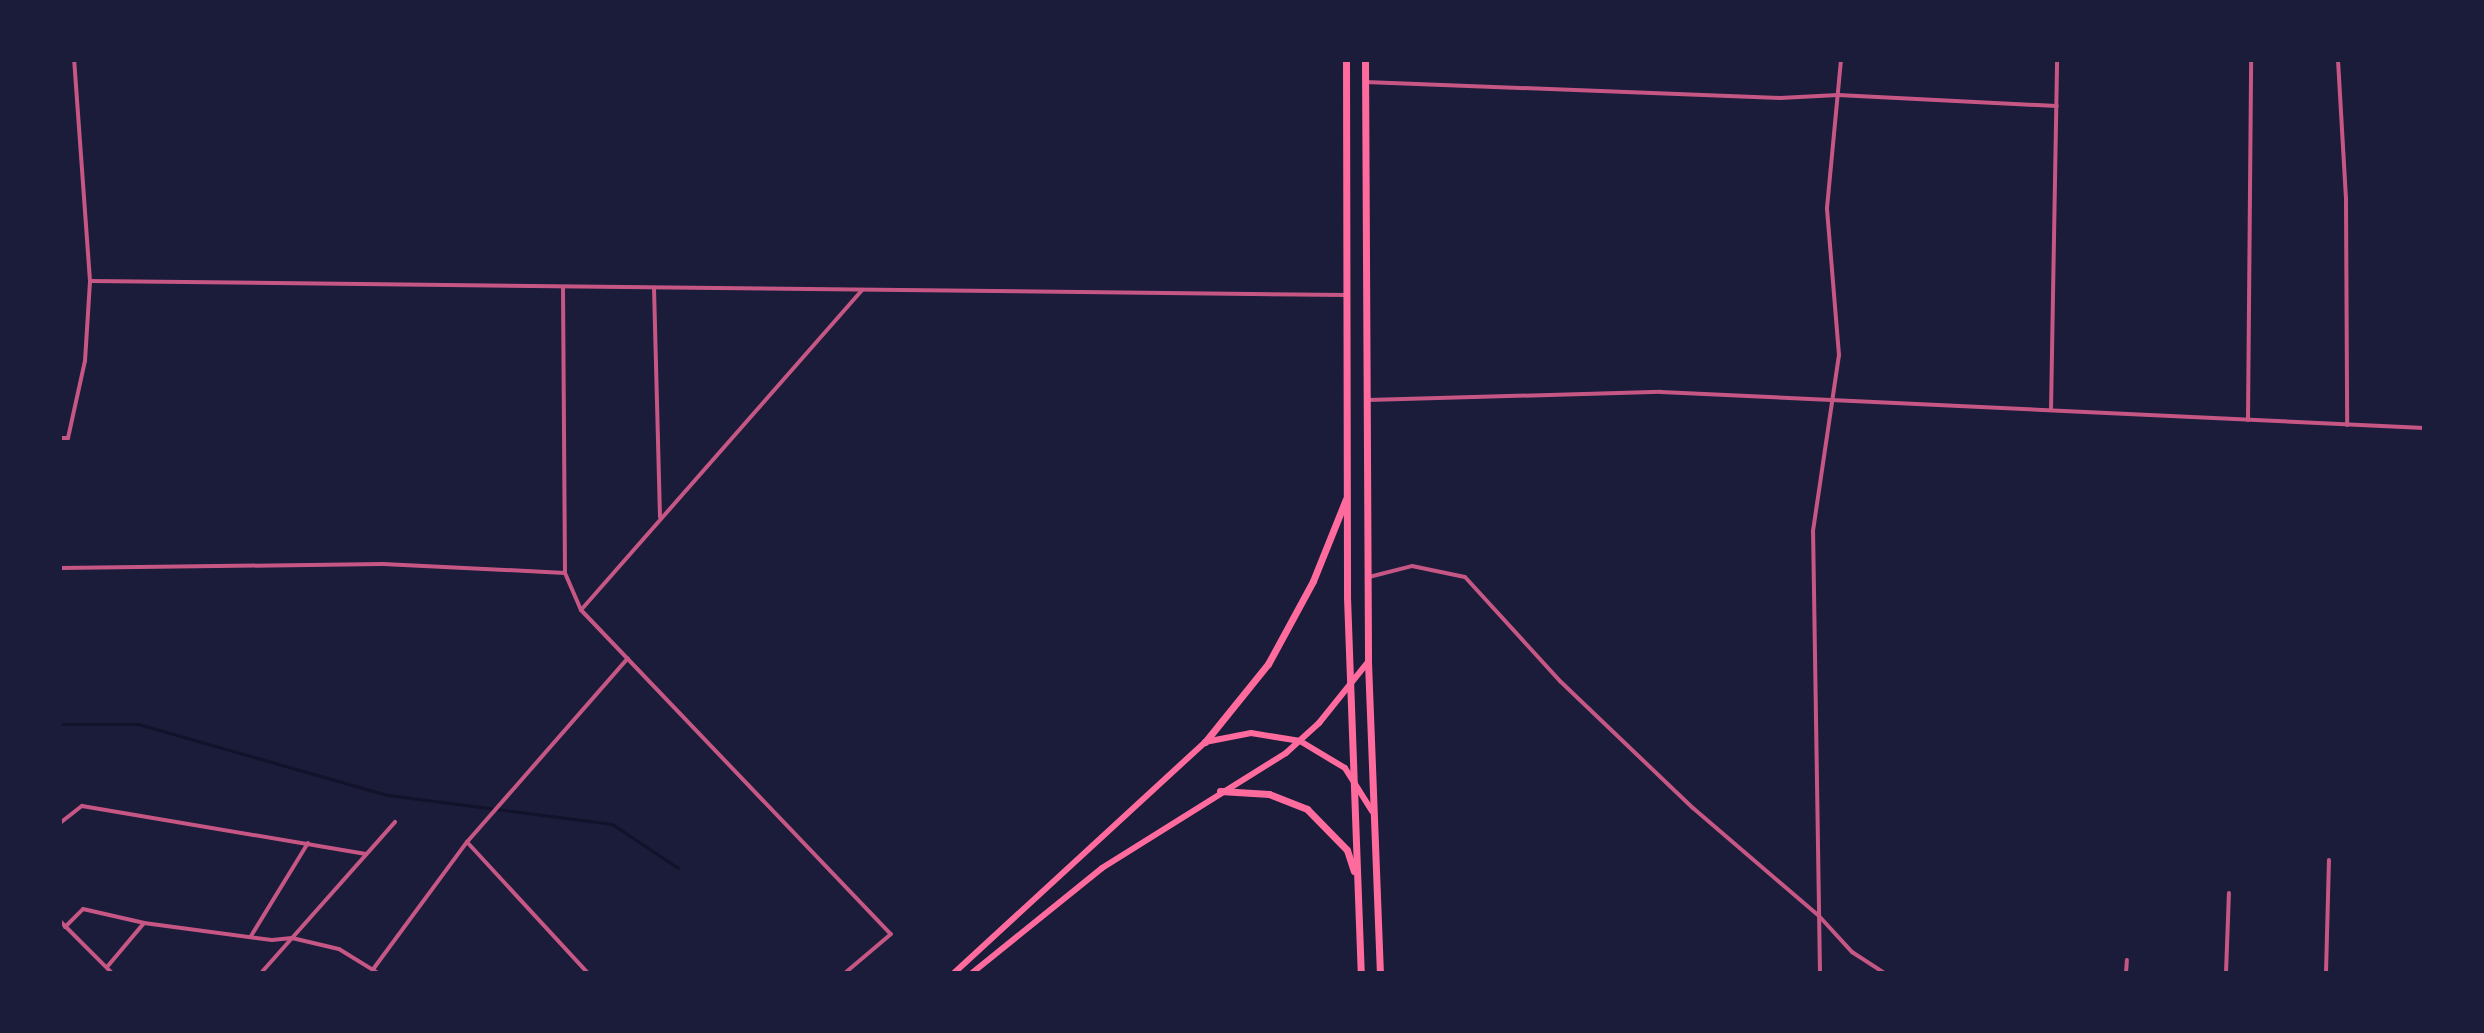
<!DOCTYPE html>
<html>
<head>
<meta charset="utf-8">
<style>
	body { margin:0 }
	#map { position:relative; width:2484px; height:1033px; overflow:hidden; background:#1b1b3a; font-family:Jost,sans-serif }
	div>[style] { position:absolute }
	.stream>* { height:3px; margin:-1.5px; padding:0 1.5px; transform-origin:1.5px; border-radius:1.5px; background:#12122b }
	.minor>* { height:4px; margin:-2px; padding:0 2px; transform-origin:2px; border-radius:2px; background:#c65784 }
	.secondary>* { height:6px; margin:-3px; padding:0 3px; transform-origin:3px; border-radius:3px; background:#ff6b9d }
	.trunk>* { height:7px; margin:-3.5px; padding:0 3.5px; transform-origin:3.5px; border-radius:3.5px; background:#ff6b9d }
	span { translate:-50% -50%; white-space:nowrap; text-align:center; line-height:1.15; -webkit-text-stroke:6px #1b1b3a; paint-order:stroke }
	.frame { position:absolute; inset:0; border:62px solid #1b1b3a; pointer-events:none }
</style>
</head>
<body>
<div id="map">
	<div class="stream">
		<i style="left:60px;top:724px;width:78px"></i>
		<i style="left:138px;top:724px;width:260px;rotate:15.9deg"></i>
		<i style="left:388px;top:795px;width:226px;rotate:7.4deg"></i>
		<i style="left:612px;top:824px;width:79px;rotate:33.7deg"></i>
	</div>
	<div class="minor">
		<i style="left:2338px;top:60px;width:139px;rotate:86.7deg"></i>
		<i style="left:2346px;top:199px;width:226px;rotate:89.7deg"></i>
		<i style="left:1365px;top:82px;width:415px;rotate:2.2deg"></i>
		<i style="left:1780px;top:98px;width:58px;rotate:-3deg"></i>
		<i style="left:1838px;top:95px;width:219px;rotate:2.9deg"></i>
		<i style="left:90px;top:281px;width:1256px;rotate:0.64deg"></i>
		<i style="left:563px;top:287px;width:286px;rotate:89.6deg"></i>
		<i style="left:565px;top:573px;width:40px;rotate:66.6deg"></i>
		<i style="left:581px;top:610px;width:448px;rotate:46.3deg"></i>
		<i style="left:891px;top:934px;width:60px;rotate:139.7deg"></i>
		<i style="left:654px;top:288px;width:229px;rotate:88.5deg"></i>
		<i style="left:1368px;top:400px;width:293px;rotate:-1.6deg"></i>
		<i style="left:1661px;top:392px;width:764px;rotate:2.7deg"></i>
		<i style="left:2051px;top:410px;width:350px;rotate:-89deg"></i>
		<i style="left:2248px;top:420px;width:360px;rotate:-89.5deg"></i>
		<i style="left:60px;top:438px;width:8px"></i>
		<i style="left:68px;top:438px;width:79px;rotate:-77.6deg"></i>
		<i style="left:85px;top:361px;width:80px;rotate:-86.4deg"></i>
		<i style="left:90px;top:281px;width:222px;rotate:-94.1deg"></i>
		<i style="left:60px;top:568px;width:323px;rotate:-0.7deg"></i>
		<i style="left:383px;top:564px;width:182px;rotate:2.8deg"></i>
		<i style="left:1369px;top:577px;width:44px;rotate:-14.3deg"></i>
		<i style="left:1412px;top:566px;width:54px;rotate:11.7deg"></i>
		<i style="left:1465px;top:577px;width:142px;rotate:47.6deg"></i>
		<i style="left:1561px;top:682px;width:182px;rotate:43.7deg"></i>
		<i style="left:1693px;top:808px;width:166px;rotate:40.6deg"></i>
		<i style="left:1819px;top:916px;width:49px;rotate:47.5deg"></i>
		<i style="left:1852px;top:952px;width:38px;rotate:33deg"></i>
		<i style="left:581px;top:610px;width:426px;rotate:-48.7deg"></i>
		<i style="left:60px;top:823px;width:28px;rotate:-38deg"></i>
		<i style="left:82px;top:806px;width:288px;rotate:9.6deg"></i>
		<i style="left:467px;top:842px;width:178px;rotate:47.3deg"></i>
		<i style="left:60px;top:921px;width:74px;rotate:45deg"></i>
		<i style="left:65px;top:927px;width:25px;rotate:-45deg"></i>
		<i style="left:83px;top:909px;width:63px;rotate:12.9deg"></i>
		<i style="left:144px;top:923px;width:129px;rotate:7.6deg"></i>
		<i style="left:272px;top:940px;width:20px;rotate:-6deg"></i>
		<i style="left:292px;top:938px;width:48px;rotate:13.2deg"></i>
		<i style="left:339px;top:949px;width:46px;rotate:31.6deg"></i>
		<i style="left:251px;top:936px;width:109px;rotate:-58.5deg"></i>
		<i style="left:107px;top:967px;width:57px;rotate:-49.9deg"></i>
		<i style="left:374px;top:968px;width:157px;rotate:-53.6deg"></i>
		<i style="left:467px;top:842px;width:244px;rotate:-48.8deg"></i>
		<i style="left:261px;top:973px;width:202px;rotate:-48.4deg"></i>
		<i style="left:1820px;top:973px;width:442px;rotate:-90.9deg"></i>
		<i style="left:1813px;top:531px;width:178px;rotate:-81.6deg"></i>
		<i style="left:1839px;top:355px;width:147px;rotate:-94.7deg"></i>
		<i style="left:1827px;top:208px;width:149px;rotate:-84.6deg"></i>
		<i style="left:2126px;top:973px;width:13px;rotate:-86deg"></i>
		<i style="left:2226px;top:973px;width:80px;rotate:-87.9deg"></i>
		<i style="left:2326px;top:973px;width:113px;rotate:-88.5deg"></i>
	</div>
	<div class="secondary">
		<i style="left:954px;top:973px;width:341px;rotate:-42.6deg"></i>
		<i style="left:1205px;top:742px;width:47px;rotate:-11.1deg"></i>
		<i style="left:1251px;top:733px;width:50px;rotate:9.3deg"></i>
		<i style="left:1300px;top:741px;width:52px;rotate:31deg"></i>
		<i style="left:1345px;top:768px;width:51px;rotate:57.9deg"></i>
		<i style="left:972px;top:973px;width:167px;rotate:-38.9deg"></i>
		<i style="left:1102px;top:868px;width:217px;rotate:-32deg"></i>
		<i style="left:1286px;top:753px;width:45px;rotate:-42.3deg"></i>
		<i style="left:1319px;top:723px;width:78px;rotate:-51.2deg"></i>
	</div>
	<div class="trunk">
		<i style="left:1346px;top:60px;width:537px;rotate:89.89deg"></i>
		<i style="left:1347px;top:597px;width:376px;rotate:87.9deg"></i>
		<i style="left:1365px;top:60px;width:602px;rotate:89.71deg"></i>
		<i style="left:1368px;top:662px;width:311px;rotate:87.8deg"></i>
		<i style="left:1205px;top:742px;width:100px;rotate:-51.1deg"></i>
		<i style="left:1268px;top:664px;width:94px;rotate:-61.5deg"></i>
		<i style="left:1313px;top:581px;width:88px;rotate:-68.1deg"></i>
		<i style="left:1220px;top:791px;width:49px;rotate:3.5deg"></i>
		<i style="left:1269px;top:794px;width:41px;rotate:21.5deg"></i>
		<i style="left:1307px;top:809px;width:57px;rotate:45.7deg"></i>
		<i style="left:1347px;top:850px;width:22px;rotate:72deg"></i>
	</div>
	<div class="frame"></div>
</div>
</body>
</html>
